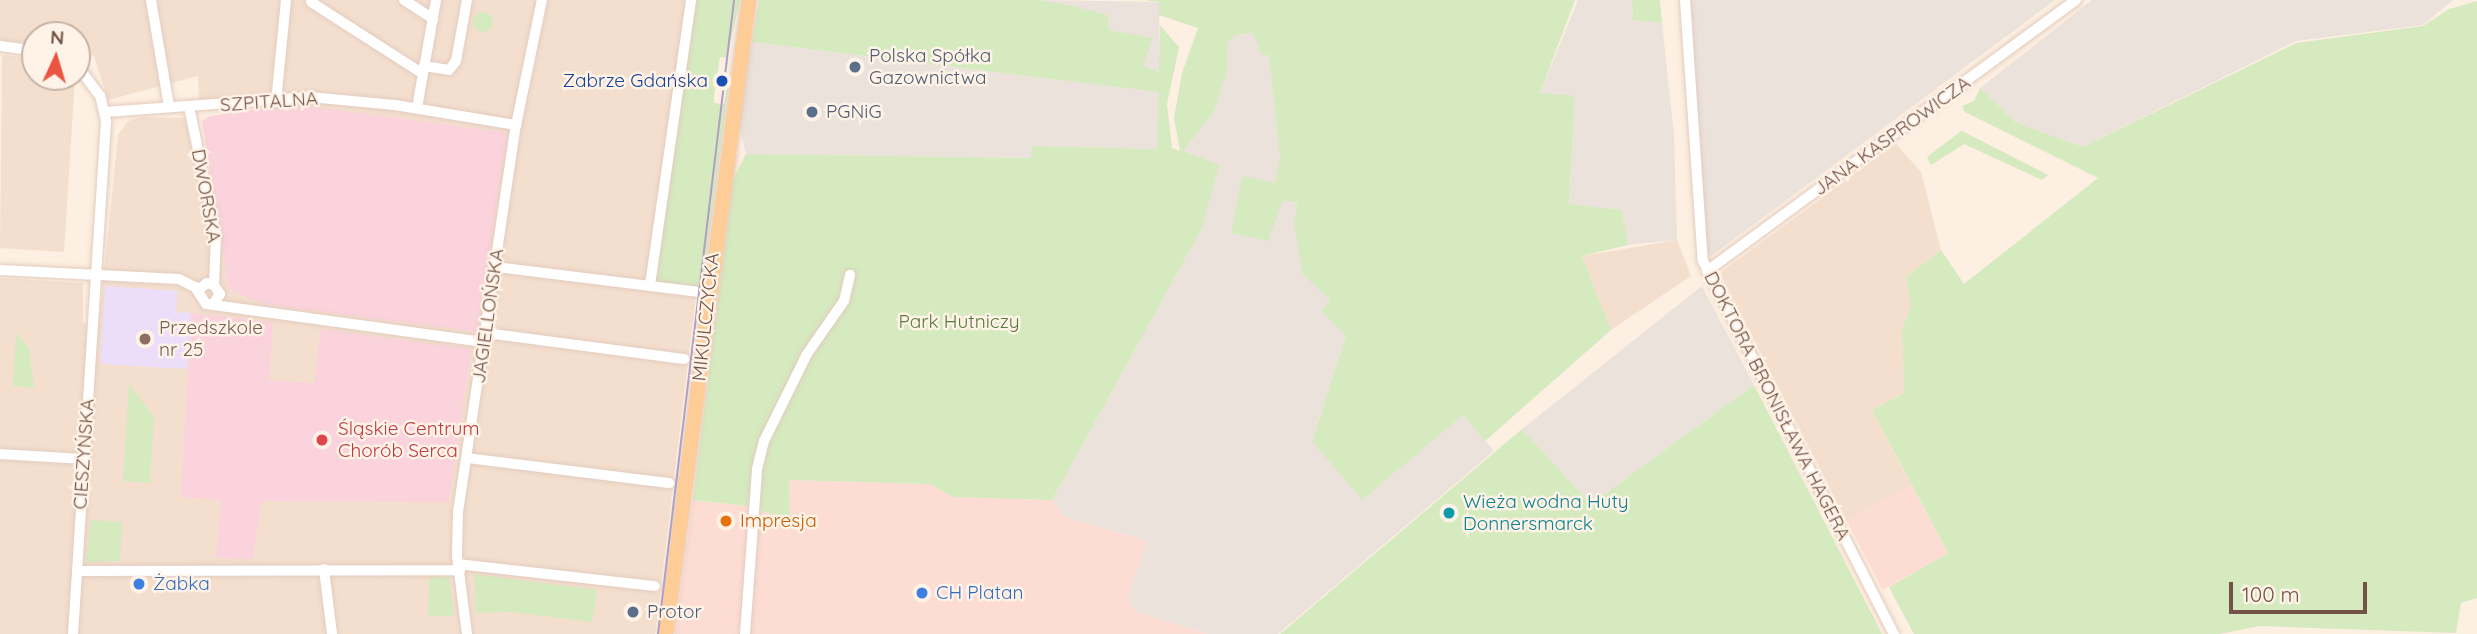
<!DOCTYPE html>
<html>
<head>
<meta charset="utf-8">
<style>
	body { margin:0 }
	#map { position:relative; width:2477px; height:634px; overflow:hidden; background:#fdefe1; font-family:Quicksand,sans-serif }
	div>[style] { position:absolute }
	.residential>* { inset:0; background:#f4dfcf }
	.commercial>* { inset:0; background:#fddcd4 }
	.industrial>* { inset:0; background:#ebe2dc }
	.education>* { inset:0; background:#ecdef9 }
	.medical>* { inset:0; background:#fbd3dc }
	.green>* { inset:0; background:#d5eabf }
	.round { border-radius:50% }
	.roads { filter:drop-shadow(0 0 2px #e3ccbf) drop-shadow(0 0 2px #e3ccbf) }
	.minor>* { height:10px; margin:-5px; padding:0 5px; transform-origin:5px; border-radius:5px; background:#fff }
	.major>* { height:14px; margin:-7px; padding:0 7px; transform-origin:7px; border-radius:7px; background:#fdcc97 }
	.tram>* { height:2px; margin:-1px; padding:0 1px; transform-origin:1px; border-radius:1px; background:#b0a0c6 }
	.dots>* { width:19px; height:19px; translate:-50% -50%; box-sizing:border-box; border:4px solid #fff3e7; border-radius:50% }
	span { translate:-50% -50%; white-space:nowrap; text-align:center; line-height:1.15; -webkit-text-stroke:5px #fff3e7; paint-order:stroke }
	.service-label { font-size:19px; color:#4e5e75 }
	.left { translate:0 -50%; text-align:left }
	.transit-label { font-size:19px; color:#164399 }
	.right { translate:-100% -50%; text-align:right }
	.street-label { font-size:19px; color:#745247 }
	.park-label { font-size:19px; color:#577a3f }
	.education-label { font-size:19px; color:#785e54 }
	.health-label { font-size:19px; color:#be3a42 }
	.culture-label { font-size:19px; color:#0d838f }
	.food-label { font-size:19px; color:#c56008 }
	.shop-label { font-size:19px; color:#366cbe }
	.north { position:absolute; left:21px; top:21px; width:70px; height:70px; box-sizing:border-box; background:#fff3e7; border:2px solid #c7b3a7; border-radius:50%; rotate:4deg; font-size:19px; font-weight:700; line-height:28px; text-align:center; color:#745247 }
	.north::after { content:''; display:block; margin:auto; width:24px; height:32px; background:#ea5542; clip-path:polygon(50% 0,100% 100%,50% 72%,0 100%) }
	.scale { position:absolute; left:2229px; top:582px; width:138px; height:32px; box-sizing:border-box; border:4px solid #745247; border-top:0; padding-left:9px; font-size:21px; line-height:24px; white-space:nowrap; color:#745247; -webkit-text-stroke:5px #fff3e7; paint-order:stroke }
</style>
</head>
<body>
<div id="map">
	<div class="residential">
		<i style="clip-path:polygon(0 0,691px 0,697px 288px,655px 634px,0 634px,0 278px,83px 283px,83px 323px,99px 324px,118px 135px,127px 122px,139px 117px,185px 118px,193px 152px,204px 148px,224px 248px,278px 108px,272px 109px,268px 95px,199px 102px,198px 76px,108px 100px,94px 56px,77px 58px,77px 35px,35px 35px,35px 44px,0 40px)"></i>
		<i style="clip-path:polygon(2px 55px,35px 58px,35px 77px,75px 78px,64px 252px,0 248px)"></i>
		<i style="clip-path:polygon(1896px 144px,1921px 172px,1941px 250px,1906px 277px,1911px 306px,1902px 329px,1904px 393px,1872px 410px,1912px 486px,1847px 521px,1720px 273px)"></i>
		<i style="clip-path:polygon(1677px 240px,1691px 276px,1611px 330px,1582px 256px)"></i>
	</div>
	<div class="commercial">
		<i style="clip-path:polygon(789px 480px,930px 484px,953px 497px,1052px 500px,1065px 517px,1147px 541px,1136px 612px,1208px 634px,675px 634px,693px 500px,747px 506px,790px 520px)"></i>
		<i style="clip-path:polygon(1912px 486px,1948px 553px,1883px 590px,1847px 521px)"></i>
	</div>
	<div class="industrial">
		<i style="clip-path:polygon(1036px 0,1159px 2px,1160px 72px,1142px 65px,1152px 39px,1109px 30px,1108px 15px)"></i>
		<i style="clip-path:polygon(1578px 0,1632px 0,1633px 20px,1662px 23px,1674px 135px,1677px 240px,1628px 245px,1622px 210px,1569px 205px,1575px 97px,1540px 93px)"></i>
		<i style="clip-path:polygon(1691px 0,2055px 0,1711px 256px,1705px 253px)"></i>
		<i style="clip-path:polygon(2092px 0,2453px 0,2423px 25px,2296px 41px,2083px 147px,2015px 122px,1980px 88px)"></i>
		<i style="clip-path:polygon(1253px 33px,1262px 54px,1269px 54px,1280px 159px,1276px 183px,1283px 200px,1297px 203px,1294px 224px,1330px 300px,1322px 312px,1346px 336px,1312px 440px,1362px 499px,1463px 415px,1494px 451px,1278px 634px,1208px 634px,1136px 612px,1127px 599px,1147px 541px,1065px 517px,1052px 500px,1202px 228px,1182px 151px,1227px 71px,1228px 41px,1237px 34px)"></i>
		<i style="clip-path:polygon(752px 42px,1160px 92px,1157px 149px,1032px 146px,1032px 158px,746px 154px,739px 124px)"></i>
		<i style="clip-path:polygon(1702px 286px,1754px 385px,1591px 504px,1522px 429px)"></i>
	</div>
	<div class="education">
		<i style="clip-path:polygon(105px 286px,178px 291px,176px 312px,191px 313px,187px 369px,100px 364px)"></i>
	</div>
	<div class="medical">
		<i style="clip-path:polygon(293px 104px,507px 133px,478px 332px,263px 304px,229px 289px,202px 121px,210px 116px)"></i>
		<i style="clip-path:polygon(191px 313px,273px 322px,269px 380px,314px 383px,321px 329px,471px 349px,449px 502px,261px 501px,253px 559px,216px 558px,221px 500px,181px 497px)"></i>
	</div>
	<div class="green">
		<i style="clip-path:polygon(692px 0,740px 0,727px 58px,720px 57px,714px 96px,714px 103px,724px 104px,731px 68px,703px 286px,698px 288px,656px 282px,653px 276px)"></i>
		<i style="clip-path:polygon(759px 0,1036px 0,1065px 4px,1108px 15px,1109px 30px,1153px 38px,1143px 65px,1159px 72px,1160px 25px,1179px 47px,1167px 104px,1172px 148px,1180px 151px,1174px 118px,1182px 73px,1198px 28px,1159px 15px,1159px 2px,1145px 0,1575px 0,1540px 93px,1575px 96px,1569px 204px,1622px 210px,1628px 245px,1582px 256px,1611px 330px,1485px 441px,1463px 415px,1362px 500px,1312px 441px,1346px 336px,1321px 311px,1330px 299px,1303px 275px,1294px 224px,1297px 203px,1283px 200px,1268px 241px,1231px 233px,1242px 176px,1275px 183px,1280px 159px,1269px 55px,1262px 55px,1253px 33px,1237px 34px,1228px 41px,1227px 71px,1214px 111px,1183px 151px,1219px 165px,1202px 228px,1052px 500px,953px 497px,930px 484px,789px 480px,790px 520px,747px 506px,693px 500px,733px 179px,746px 154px,1031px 158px,1032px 146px,1157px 149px,1159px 92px,752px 42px)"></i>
		<i style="clip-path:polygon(1632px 0,1660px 0,1662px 23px,1633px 20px)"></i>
		<i style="clip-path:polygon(2477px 1px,2477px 598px,2461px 603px,2456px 633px,2260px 626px,2219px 634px,1914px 634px,1889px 587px,1948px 553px,1872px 410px,1904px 393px,1902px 329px,1911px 306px,1906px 277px,1941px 250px,1964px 284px,2098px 178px,1965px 112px,1962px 106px,1974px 101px,1980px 88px,2015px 122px,2083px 147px,2296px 43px,2423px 26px,2449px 9px)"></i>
		<i class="round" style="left:473px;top:12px;width:20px;height:20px"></i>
		<i style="clip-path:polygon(1961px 131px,1962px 131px,2048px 175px,2042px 180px,1964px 144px,1931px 165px,1927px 157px)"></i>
		<i style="clip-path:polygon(16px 333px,29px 348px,34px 388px,13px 386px)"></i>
		<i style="clip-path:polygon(129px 384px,154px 417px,150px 483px,123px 481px)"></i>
		<i style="clip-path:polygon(1754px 385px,1882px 634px,1280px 634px,1522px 429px,1591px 504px)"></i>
		<i style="clip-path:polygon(91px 520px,122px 522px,120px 561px,86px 562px)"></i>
		<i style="clip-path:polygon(474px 574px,597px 590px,592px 622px,511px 612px,476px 613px)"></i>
		<i style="clip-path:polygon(429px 576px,449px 577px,454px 616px,428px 616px)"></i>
	</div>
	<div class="roads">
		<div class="minor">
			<i style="left:151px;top:0;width:108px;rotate:80.4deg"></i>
			<i style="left:404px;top:0;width:35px;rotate:33deg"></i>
			<i style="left:1685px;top:0;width:262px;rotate:86.1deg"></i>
			<i style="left:1703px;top:261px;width:419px;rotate:62.9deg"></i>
			<i style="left:311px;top:2px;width:133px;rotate:32.7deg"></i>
			<i style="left:0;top:46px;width:35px;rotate:8deg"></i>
			<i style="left:424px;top:66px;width:25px;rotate:9deg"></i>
			<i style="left:449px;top:70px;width:11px;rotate:-52deg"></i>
			<i style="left:456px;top:61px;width:62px;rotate:-79.8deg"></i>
			<i style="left:276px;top:102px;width:102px;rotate:-84.4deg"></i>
			<i style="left:189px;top:107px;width:131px;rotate:78.1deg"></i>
			<i style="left:216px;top:235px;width:50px;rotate:92.3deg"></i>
			<i style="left:417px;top:108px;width:110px;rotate:-80deg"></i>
			<i style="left:105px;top:112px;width:206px;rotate:-4.2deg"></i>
			<i style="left:310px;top:97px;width:85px;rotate:5.4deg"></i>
			<i style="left:395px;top:105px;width:123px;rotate:9.4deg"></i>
			<i style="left:496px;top:267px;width:214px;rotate:7deg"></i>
			<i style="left:0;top:270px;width:179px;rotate:2.9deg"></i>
			<i style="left:179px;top:279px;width:18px;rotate:27deg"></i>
			<i style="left:195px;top:287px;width:20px;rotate:57deg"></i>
			<i style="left:206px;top:304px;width:282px;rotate:7.8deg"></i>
			<i style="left:1707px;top:271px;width:458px;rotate:-36.3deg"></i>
			<i style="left:650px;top:285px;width:288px;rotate:-81.8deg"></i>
			<i style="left:198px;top:290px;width:11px;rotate:-38deg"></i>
			<i style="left:207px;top:283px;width:7px;rotate:16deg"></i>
			<i style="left:214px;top:285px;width:11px;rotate:56deg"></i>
			<i style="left:220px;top:294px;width:11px;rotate:124deg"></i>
			<i style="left:486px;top:333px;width:200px;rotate:7.5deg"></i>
			<i style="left:0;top:454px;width:83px;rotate:3.4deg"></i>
			<i style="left:467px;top:458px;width:204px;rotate:7.1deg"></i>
			<i style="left:458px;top:564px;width:198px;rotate:6.4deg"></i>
			<i style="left:324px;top:569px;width:65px;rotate:83deg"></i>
			<i style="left:77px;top:571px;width:383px;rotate:-0.1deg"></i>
			<i style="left:73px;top:634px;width:514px;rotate:-86.32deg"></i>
			<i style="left:106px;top:121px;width:26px;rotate:-103deg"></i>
			<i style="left:100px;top:96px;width:39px;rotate:-127deg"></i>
			<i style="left:467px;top:634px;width:79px;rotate:-97.3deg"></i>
			<i style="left:457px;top:556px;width:44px;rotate:-88.7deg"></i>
			<i style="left:458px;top:512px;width:391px;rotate:-81.5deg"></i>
			<i style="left:516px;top:125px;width:128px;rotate:-78.3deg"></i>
			<i style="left:745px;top:634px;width:165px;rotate:-85.8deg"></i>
			<i style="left:757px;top:469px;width:29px;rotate:-76deg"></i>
			<i style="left:764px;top:441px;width:97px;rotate:-63.7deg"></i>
			<i style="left:807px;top:354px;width:65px;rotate:-55.1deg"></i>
			<i style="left:844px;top:301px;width:27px;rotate:-77deg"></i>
		</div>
		<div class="major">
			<i style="left:666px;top:634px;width:639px;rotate:-82.54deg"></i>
		</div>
	</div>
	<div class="tram">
		<i style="left:658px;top:634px;width:639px;rotate:-83.16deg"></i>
	</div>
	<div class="dots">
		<i style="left:855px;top:67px;background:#5c6f8a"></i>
		<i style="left:722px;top:81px;background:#1a4fb4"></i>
		<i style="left:812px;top:112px;background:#5c6f8a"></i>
		<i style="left:145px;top:339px;background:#8d6e63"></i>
		<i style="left:322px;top:440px;background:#e0444e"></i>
		<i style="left:1449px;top:513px;background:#0f9aa8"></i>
		<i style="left:726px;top:521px;background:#e8710a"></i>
		<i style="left:139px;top:584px;background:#3f7fe0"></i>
		<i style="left:922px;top:593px;background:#3f7fe0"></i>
		<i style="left:633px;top:612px;background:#5c6f8a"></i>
	</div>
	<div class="service-label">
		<span class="left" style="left:869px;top:67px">Polska Spółka<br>Gazownictwa</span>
		<span class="left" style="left:826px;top:112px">PGNiG</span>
		<span class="left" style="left:647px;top:612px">Protor</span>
	</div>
	<div class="transit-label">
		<span class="right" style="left:708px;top:81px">Zabrze Gdańska</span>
	</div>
	<div class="street-label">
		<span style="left:269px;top:102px;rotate:-4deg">SZPITALNA</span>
		<span style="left:1892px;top:136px;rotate:-36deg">JANA KASPROWICZA</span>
		<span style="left:206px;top:196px;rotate:80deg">DWORSKA</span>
		<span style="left:488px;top:316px;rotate:-82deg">JAGIELLOŃSKA</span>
		<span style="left:706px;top:317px;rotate:-84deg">MIKULCZYCKA</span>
		<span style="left:1777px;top:406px;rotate:63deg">DOKTORA BRONISŁAWA HAGERA</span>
		<span style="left:84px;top:454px;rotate:-86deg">CIESZYŃSKA</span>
	</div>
	<div class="park-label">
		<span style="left:959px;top:322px">Park Hutniczy</span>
	</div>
	<div class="education-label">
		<span class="left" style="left:159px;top:339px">Przedszkole<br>nr 25</span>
	</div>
	<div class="health-label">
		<span class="left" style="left:338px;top:440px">Śląskie Centrum<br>Chorób Serca</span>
	</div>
	<div class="culture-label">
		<span class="left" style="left:1463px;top:513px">Wieża wodna Huty<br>Donnersmarck</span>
	</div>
	<div class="food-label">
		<span class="left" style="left:740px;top:521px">Impresja</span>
	</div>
	<div class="shop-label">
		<span class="left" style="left:153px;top:584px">Żabka</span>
		<span class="left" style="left:936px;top:593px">CH Platan</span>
	</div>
	<div class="north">N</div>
	<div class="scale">100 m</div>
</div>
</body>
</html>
